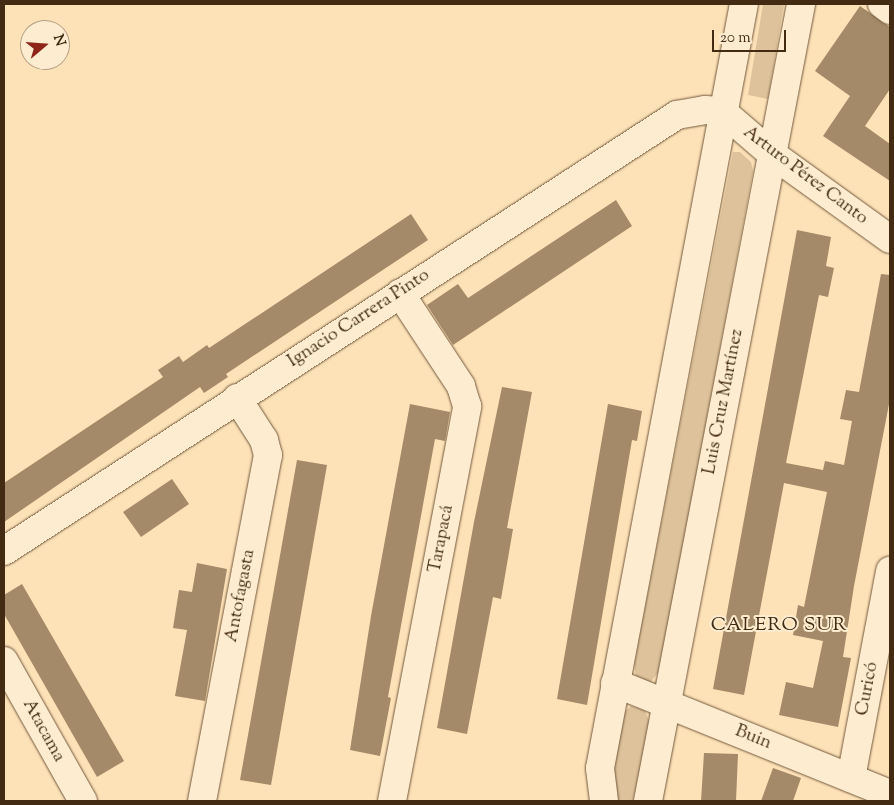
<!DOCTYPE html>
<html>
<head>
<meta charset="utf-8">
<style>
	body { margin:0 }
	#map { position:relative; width:894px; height:805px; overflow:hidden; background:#fde1b7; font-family:"Sorts Mill Goudy",serif }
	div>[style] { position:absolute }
	.green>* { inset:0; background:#ddc29b }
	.building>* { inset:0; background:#a48a68 }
	.roads { filter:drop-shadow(0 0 1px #72583c) drop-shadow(0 0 1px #72583c) }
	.street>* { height:28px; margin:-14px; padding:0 14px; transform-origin:14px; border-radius:14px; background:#feecd0 }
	span { translate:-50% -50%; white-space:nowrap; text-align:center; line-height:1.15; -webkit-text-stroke:4px #feecd0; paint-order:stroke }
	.street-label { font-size:18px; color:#432b13 }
	.neighbourhood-label { font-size:19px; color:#432b13; letter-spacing:1px }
	.frame { position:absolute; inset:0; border:5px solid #432b13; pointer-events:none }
	.north { position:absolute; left:20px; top:20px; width:50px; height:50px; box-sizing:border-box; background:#feecd0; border:1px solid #b39f84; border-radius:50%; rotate:72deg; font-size:14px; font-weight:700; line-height:20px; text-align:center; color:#432b13 }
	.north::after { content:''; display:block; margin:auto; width:18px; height:22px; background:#8f2418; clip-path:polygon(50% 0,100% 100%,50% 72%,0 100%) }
	.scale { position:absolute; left:712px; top:30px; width:74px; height:22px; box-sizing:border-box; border:2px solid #432b13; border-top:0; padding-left:6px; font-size:15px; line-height:18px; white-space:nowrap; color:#432b13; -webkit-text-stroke:4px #feecd0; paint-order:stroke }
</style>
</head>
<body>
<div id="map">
	<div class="green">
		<i style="clip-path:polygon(763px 4px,784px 4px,768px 99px,748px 95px)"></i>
		<i style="clip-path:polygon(733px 152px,740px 152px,751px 162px,753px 171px,660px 670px,649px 684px,636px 678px,634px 663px)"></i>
		<i style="clip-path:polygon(631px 706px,645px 710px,650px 724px,633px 801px,617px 801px,610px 776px,624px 712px)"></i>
	</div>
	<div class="building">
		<i style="clip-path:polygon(860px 6px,890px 27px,890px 89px,865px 126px,890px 144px,890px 181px,823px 136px,850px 96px,815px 71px)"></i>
		<i style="clip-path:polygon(616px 200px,632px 226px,453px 345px,427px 305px,458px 284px,468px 298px)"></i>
		<i style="clip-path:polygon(411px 214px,428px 240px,226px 374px,228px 377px,204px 393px,200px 387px,4px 522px,4px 483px,163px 377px,158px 370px,179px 356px,183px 362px,207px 345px,209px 348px)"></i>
		<i style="clip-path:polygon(797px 230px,831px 237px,826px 266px,834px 268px,828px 297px,819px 295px,786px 463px,823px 470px,825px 461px,844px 465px,852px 421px,840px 419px,846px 390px,859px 392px,881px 274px,890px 275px,890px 399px,854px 586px,843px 657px,851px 658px,838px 727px,779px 715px,786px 682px,813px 688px,823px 641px,793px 635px,798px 605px,804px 607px,827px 492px,784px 483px,744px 695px,713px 689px)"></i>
		<i style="clip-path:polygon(502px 387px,532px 392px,507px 528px,513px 529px,501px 599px,493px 597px,467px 734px,437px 728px,474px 522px)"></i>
		<i style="clip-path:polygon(410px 404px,450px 412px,445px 441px,435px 439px,388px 697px,391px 698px,380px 756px,350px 750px,371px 616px)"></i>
		<i style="clip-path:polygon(608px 404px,642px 411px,637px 441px,632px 440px,587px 705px,557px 699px)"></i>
		<i style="clip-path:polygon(297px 460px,327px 465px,271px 785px,240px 780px)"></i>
		<i style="clip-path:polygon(172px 479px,189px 504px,141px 537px,123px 512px)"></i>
		<i style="clip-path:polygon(197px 563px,227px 569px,205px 701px,175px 696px,187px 630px,173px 628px,179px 590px,192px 592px)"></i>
		<i style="clip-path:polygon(22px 584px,124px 761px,97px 777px,4px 614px,4px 595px)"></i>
		<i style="clip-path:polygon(704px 753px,738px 754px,736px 801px,701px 801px)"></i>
		<i style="clip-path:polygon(773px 768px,801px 778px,793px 801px,761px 801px)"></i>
	</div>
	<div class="roads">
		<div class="street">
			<i style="left:882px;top:4px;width:10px;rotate:37deg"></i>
			<i style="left:4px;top:551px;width:802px;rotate:-32.94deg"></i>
			<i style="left:677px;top:115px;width:28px;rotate:-10deg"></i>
			<i style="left:705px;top:110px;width:17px;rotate:3deg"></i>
			<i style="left:722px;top:111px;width:66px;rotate:40.7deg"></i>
			<i style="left:772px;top:154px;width:145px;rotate:35.8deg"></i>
			<i style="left:4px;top:661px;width:161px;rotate:60.6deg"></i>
			<i style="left:615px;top:683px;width:297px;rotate:22deg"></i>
			<i style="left:851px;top:778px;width:211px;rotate:-79.3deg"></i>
			<i style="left:202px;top:801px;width:352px;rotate:-79.2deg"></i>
			<i style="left:268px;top:455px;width:16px;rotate:-105deg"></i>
			<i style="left:264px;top:440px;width:50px;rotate:-122.7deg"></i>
			<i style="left:392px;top:801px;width:402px;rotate:-79.2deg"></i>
			<i style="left:467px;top:406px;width:21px;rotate:-107deg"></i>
			<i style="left:461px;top:386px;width:111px;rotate:-123.3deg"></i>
			<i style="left:604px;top:801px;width:33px;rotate:-97deg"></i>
			<i style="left:600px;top:768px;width:777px;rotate:-79.33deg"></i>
			<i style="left:648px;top:801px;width:812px;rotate:-79.13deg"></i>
		</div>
	</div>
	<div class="street-label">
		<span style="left:805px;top:176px;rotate:37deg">Arturo Pérez Canto</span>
		<span style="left:359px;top:319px;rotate:-33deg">Ignacio Carrera Pinto</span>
		<span style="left:724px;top:402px;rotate:-79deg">Luis Cruz Martínez</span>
		<span style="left:442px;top:539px;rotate:-79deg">Tarapacá</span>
		<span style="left:241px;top:596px;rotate:-79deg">Antofagasta</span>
		<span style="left:868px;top:689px;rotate:-79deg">Curicó</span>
		<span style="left:43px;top:731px;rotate:61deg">Atacama</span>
		<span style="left:753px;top:738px;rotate:22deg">Buin</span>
	</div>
	<div class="neighbourhood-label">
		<span style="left:779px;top:626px">CALERO SUR</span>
	</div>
	<div class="frame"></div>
	<div class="north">N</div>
	<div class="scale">20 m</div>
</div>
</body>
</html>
